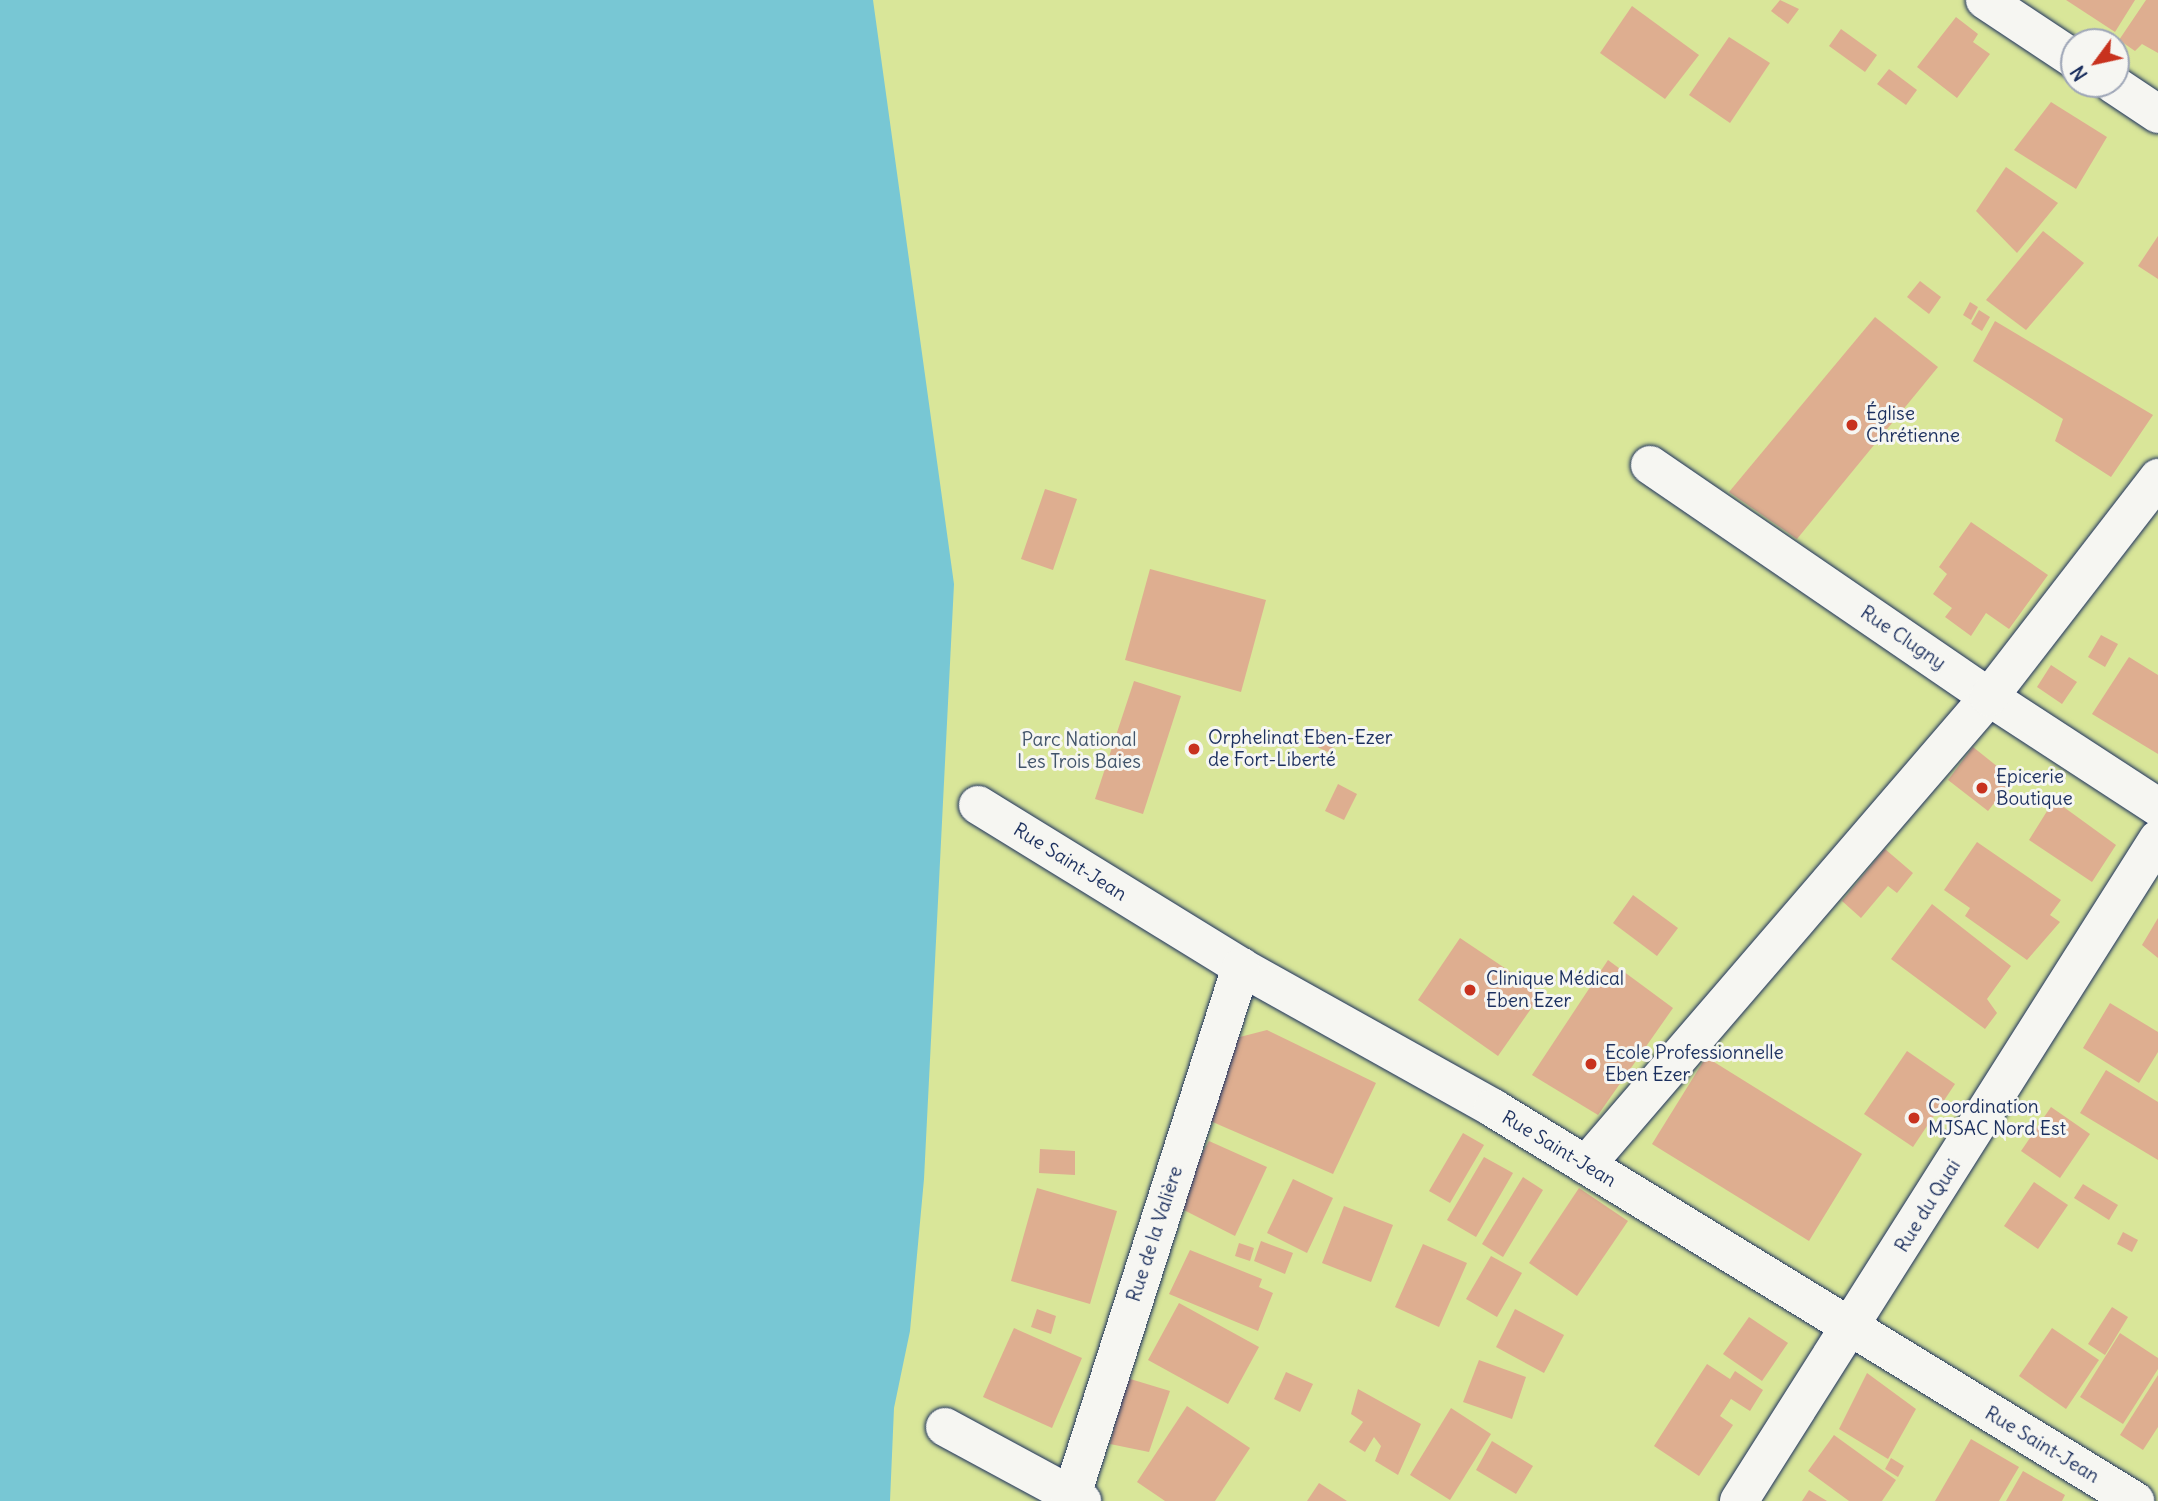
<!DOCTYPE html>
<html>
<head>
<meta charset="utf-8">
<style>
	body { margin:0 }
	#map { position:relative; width:2158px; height:1501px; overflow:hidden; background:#f6f6f2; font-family:Delius,sans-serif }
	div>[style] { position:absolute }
	.green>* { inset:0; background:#d9e699 }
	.water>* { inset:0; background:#78c7d4 }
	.building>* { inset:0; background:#deae90 }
	.roads { filter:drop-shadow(0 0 2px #1b2f5e) drop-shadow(0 0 2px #1b2f5e) }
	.street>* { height:38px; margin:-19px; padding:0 19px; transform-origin:19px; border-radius:19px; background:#f6f6f2 }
	.dots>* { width:19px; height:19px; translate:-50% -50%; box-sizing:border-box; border:4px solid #f6f6f2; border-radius:50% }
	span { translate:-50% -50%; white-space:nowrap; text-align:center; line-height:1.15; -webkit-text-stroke:6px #f6f6f2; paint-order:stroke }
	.poi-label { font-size:19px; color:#1b2f5e }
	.left { translate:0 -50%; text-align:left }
	.street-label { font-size:19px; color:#1b2f5e }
	.park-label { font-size:19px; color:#41546a }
	.north { position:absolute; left:2060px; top:28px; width:70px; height:70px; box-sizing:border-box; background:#f6f6f2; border:2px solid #9ea6b7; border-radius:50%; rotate:237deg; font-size:19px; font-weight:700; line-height:28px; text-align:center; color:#1b2f5e }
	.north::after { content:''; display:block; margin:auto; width:24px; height:32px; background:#c8321e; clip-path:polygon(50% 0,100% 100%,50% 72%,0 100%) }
</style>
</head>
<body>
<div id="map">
	<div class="green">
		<i style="clip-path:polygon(evenodd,0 0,2158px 0,2158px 1501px,0 1501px,0 0,2074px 42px,2116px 42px,2116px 84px,2074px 84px,2074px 42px)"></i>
	</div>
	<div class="water">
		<i style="clip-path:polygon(0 0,873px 0,954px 584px,924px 1179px,910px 1331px,894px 1408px,890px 1501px,0 1501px)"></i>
	</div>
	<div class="building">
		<i style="clip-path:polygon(1780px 0,1799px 9px,1788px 24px,1771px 11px)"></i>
		<i style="clip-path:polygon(2066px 0,2135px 0,2115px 32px)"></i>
		<i style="clip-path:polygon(2146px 0,2158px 0,2158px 53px,2142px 44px,2135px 51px,2119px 40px)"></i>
		<i style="clip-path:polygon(1632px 6px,1699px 55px,1665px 99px,1600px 53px)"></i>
		<i style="clip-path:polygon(1956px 17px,1978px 34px,1973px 42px,1990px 54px,1957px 98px,1917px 67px)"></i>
		<i style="clip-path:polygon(1841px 29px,1877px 55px,1865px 72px,1829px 46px)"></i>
		<i style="clip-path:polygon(1729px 37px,1770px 63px,1730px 123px,1689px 95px)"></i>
		<i style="clip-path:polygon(1889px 69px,1917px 90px,1906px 105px,1877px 84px)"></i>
		<i style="clip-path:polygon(2051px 102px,2107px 137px,2076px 189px,2014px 150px)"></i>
		<i style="clip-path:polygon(2006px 167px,2058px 203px,2017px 253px,1976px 211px)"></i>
		<i style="clip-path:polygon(2043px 231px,2084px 263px,2026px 330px,1986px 300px)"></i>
		<i style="clip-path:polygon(2158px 236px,2158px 279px,2138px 266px)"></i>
		<i style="clip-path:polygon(1920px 281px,1941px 297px,1929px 314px,1907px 297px)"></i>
		<i style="clip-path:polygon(1970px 302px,1978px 307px,1971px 320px,1963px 315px)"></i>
		<i style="clip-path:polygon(1979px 310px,1990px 317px,1982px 331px,1971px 324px)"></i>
		<i style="clip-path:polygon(1875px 317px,1938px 367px,1797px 539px,1729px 492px)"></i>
		<i style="clip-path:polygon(1995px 321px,2153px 415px,2111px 477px,2055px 441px,2063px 419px,1973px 361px)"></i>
		<i style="clip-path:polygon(1045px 489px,1077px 499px,1053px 570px,1021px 559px)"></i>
		<i style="clip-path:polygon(1971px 522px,2048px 575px,2009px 629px,1986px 613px,1971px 636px,1945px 617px,1952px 608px,1933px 594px,1947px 574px,1939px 567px)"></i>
		<i style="clip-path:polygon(1150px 569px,1266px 600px,1241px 692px,1125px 660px)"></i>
		<i style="clip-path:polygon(2101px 635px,2118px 644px,2105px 667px,2088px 657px)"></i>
		<i style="clip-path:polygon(2129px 657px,2158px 675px,2158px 754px,2092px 714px)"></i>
		<i style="clip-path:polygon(2051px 665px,2077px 682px,2062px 704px,2037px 687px)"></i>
		<i style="clip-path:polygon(1134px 681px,1181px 696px,1143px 814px,1095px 799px)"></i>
		<i style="clip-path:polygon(1319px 729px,1337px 737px,1330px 753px,1313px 745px)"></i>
		<i style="clip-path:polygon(1973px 747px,2013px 779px,1988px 811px,1948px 780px)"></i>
		<i style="clip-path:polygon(1338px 784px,1357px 794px,1344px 820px,1325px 811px)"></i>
		<i style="clip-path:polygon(2054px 800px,2116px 845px,2092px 882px,2029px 840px)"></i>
		<i style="clip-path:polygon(1977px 842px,2061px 900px,2050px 915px,2060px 922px,2027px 960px,1965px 916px,1970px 908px,1944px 890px)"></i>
		<i style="clip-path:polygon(1885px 849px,1913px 873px,1897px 893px,1888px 886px,1861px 918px,1842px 901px)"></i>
		<i style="clip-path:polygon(1633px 895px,1678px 928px,1657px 956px,1613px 923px)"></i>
		<i style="clip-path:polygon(1932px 904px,2011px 966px,1987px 999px,1997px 1013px,1985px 1029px,1891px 959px)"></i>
		<i style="clip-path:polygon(2158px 918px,2158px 958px,2142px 945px)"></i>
		<i style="clip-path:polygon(1460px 938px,1542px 993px,1498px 1056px,1418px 1000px)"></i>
		<i style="clip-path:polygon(1608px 960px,1673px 1008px,1598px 1115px,1532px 1075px)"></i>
		<i style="clip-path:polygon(2110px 1003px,2158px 1032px,2158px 1052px,2139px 1083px,2083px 1048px)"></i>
		<i style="clip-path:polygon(1267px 1030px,1376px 1083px,1333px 1174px,1208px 1120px,1236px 1038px)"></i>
		<i style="clip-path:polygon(1907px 1051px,1955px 1084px,1913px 1147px,1864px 1114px)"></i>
		<i style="clip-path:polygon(1706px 1057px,1862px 1154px,1809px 1241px,1652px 1144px)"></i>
		<i style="clip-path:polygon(2106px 1070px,2158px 1102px,2158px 1160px,2080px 1113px)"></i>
		<i style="clip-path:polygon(2051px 1107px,2090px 1134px,2060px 1178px,2021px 1151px)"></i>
		<i style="clip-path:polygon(1463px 1133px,1484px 1145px,1450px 1203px,1429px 1191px)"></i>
		<i style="clip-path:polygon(1209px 1141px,1267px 1167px,1235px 1236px,1174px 1205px)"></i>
		<i style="clip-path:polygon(1040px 1149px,1075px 1151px,1075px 1175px,1039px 1173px)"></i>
		<i style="clip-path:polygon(1484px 1157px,1513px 1173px,1476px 1237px,1447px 1220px)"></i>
		<i style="clip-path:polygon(1523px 1177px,1543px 1190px,1503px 1257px,1482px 1244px)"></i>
		<i style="clip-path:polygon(1293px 1179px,1333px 1198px,1307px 1253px,1267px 1233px)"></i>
		<i style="clip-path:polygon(2034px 1182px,2068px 1205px,2038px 1249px,2004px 1226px)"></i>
		<i style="clip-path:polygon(2083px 1184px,2118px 1205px,2109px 1220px,2074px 1198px)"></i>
		<i style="clip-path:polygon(1037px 1188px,1117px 1211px,1090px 1304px,1011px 1281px)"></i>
		<i style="clip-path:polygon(1579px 1188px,1628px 1221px,1577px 1296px,1529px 1263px)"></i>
		<i style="clip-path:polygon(1344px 1206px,1393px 1225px,1371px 1282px,1322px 1263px)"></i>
		<i style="clip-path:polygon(2123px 1232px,2138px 1240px,2132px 1252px,2117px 1244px)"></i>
		<i style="clip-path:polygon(1261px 1241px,1293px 1253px,1285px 1274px,1254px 1261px)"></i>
		<i style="clip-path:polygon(1239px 1243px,1254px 1248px,1250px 1261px,1235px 1256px)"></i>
		<i style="clip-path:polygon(1423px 1244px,1467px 1263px,1439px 1327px,1395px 1307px)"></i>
		<i style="clip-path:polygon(1190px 1250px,1262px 1279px,1259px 1287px,1273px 1293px,1258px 1331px,1169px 1294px)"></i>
		<i style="clip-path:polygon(1491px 1256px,1522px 1273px,1497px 1317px,1466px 1299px)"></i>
		<i style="clip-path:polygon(1179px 1303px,1259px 1347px,1228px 1404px,1148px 1360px)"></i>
		<i style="clip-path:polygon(2112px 1307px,2128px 1317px,2105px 1355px,2088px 1344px)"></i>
		<i style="clip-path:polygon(1037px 1309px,1056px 1316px,1051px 1334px,1031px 1327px)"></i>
		<i style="clip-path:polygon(1515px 1309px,1564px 1335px,1544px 1373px,1496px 1347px)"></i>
		<i style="clip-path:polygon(1749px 1317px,1788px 1343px,1762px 1381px,1723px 1354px)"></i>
		<i style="clip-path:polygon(1014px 1328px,1082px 1358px,1052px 1428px,983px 1397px)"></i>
		<i style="clip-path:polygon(2052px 1328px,2099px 1360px,2066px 1409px,2019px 1376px)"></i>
		<i style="clip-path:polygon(2120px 1333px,2158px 1358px,2158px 1369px,2123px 1424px,2080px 1397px)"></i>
		<i style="clip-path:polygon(1479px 1360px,1526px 1377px,1512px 1419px,1463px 1402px)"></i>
		<i style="clip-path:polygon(1707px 1364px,1730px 1379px,1735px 1371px,1763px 1390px,1750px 1411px,1731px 1399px,1720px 1416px,1733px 1425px,1699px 1476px,1654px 1446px)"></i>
		<i style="clip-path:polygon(1286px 1372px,1313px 1384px,1300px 1412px,1274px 1399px)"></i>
		<i style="clip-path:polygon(1867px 1373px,1916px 1409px,1888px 1459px,1839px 1429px)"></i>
		<i style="clip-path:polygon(2158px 1375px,2158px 1427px,2143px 1450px,2120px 1435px)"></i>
		<i style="clip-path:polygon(1127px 1378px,1170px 1391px,1149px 1452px,1110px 1444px)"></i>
		<i style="clip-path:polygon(1358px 1389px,1421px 1424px,1398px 1475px,1375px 1461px,1381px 1446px,1374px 1437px,1365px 1452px,1349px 1442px,1363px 1422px,1351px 1414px)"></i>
		<i style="clip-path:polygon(1187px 1406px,1250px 1448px,1215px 1501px,1165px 1501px,1137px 1482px)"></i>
		<i style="clip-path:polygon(1451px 1408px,1491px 1434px,1450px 1500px,1410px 1475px)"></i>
		<i style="clip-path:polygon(1834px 1435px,1896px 1480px,1882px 1501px,1849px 1501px,1808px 1471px)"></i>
		<i style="clip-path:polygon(1971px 1439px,2019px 1467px,1999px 1501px,1935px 1501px)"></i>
		<i style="clip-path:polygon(1492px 1441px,1533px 1466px,1516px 1494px,1476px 1470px)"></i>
		<i style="clip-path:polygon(1891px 1458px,1904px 1466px,1898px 1477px,1885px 1469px)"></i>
		<i style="clip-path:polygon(2023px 1471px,2065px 1495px,2062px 1501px,2006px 1501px)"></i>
		<i style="clip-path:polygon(1319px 1483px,1347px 1501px,1307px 1501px)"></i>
		<i style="clip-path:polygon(1809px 1490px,1827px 1501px,1802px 1501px)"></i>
	</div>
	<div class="roads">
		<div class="street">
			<i style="left:1985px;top:0;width:107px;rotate:33.5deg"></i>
			<i style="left:2113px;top:84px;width:54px;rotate:33.7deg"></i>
			<i style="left:1650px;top:465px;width:411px;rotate:34.4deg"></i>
			<i style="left:1989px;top:697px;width:202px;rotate:33.1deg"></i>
			<i style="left:978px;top:805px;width:309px;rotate:31.6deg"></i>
			<i style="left:1241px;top:967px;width:289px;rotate:29.2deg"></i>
			<i style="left:1493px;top:1108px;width:753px;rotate:31.47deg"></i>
			<i style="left:1586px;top:1165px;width:618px;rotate:-49.27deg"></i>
			<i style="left:1989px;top:697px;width:277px;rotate:-52.3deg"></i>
			<i style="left:945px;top:1427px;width:156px;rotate:28.4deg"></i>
			<i style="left:1070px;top:1501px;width:561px;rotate:-72.24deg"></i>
			<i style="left:1739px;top:1501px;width:783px;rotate:-57.67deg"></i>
		</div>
	</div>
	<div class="dots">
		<i style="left:1852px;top:425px;background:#c8321e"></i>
		<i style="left:1194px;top:749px;background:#c8321e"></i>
		<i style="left:1982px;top:788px;background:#c8321e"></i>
		<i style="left:1470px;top:990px;background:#c8321e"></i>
		<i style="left:1591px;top:1064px;background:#c8321e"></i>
		<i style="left:1914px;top:1118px;background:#c8321e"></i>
	</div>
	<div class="poi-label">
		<span class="left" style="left:1866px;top:425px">Église<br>Chrétienne</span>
		<span class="left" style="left:1208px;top:749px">Orphelinat Eben-Ezer<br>de Fort-Liberté</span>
		<span class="left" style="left:1996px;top:788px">Epicerie<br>Boutique</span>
		<span class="left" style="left:1486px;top:990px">Clinique Médical<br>Eben Ezer</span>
		<span class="left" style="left:1605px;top:1064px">Ecole Professionnelle<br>Eben Ezer</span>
		<span class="left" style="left:1928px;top:1118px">Coordination<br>MJSAC Nord Est</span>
	</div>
	<div class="street-label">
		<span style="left:1903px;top:638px;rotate:34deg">Rue Clugny</span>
		<span style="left:1070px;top:862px;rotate:32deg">Rue Saint-Jean</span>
		<span style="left:1559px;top:1149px;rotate:31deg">Rue Saint-Jean</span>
		<span style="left:1928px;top:1206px;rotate:-58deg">Rue du Quai</span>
		<span style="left:1155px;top:1234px;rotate:-72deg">Rue de la Valière</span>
		<span style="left:2042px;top:1445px;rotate:31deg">Rue Saint-Jean</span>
	</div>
	<div class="park-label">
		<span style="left:1079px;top:751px">Parc National<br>Les Trois Baies</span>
	</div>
	<div class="north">N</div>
</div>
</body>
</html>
